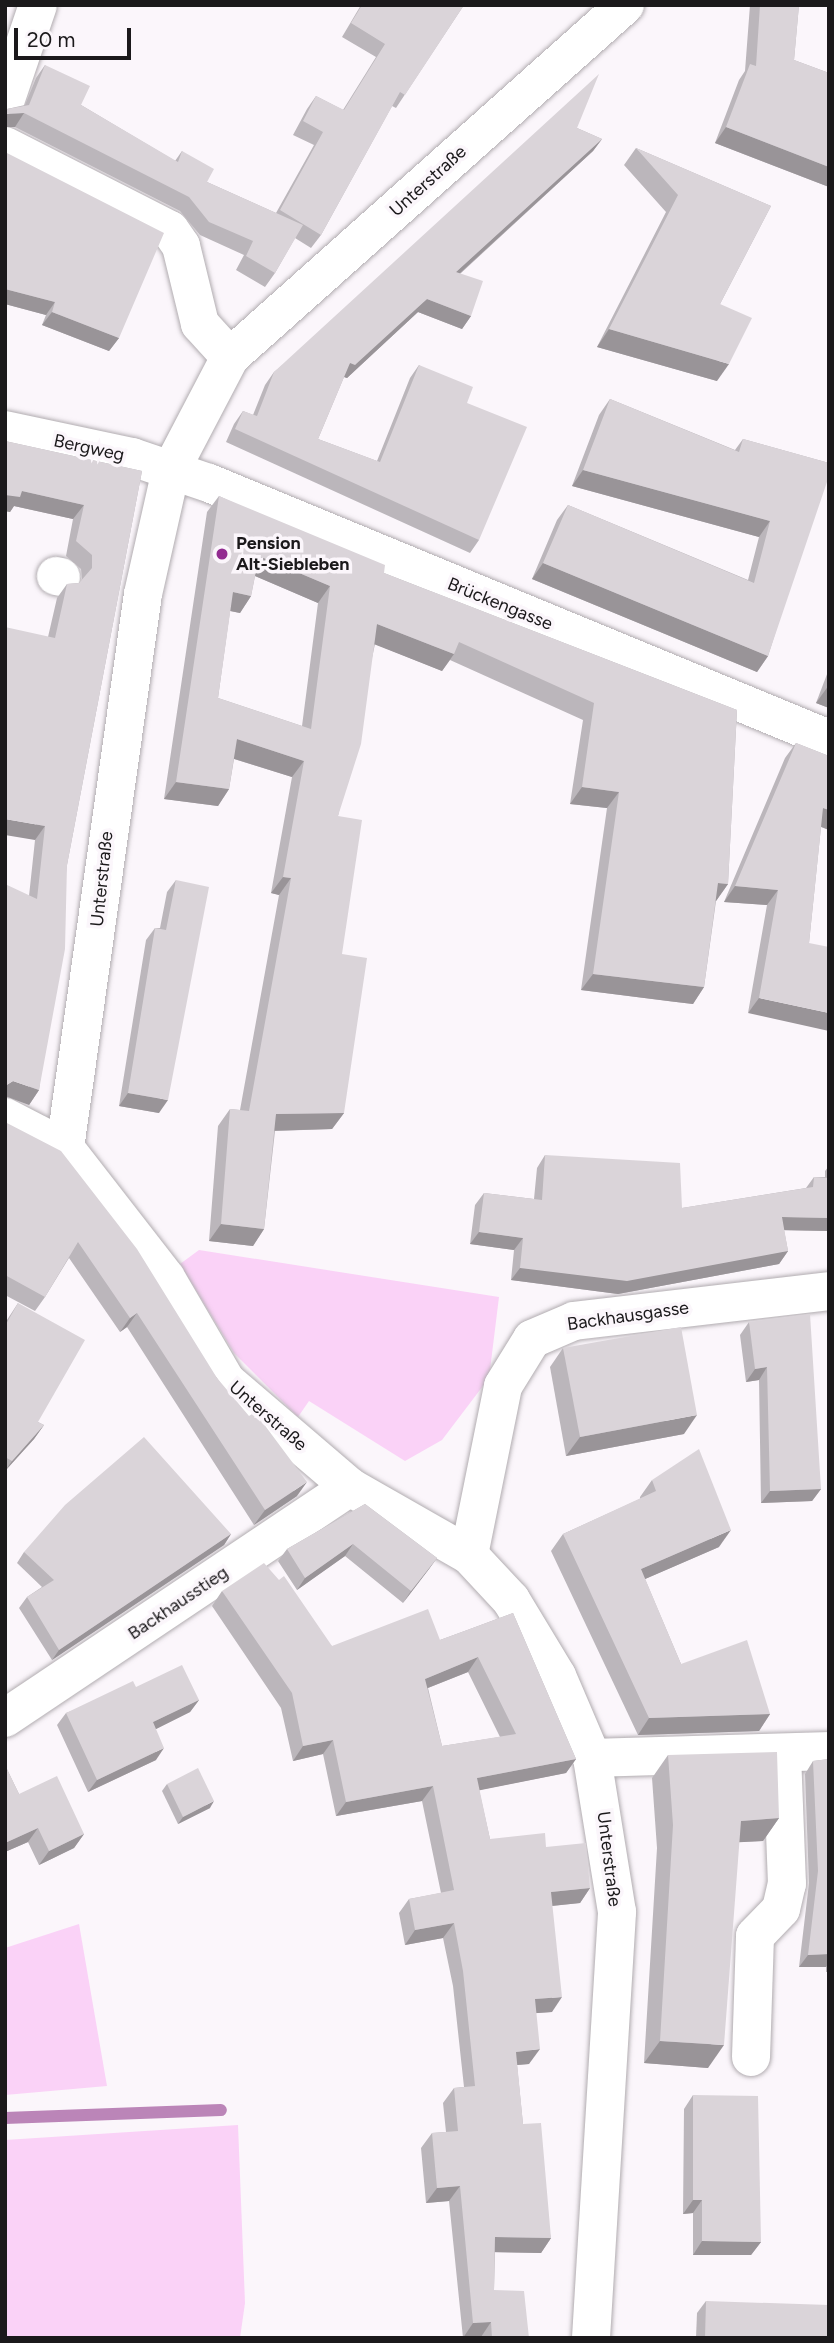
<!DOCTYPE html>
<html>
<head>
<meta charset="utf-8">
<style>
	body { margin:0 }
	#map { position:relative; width:834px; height:2343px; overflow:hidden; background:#fbf6fb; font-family:Figtree,sans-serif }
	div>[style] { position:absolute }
	.green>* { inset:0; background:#fad2f7 }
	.stream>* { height:12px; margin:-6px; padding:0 6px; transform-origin:6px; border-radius:6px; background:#bb85b8 }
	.roads { filter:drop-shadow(0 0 2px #b1acb0) drop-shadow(0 0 2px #b1acb0) }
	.minor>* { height:38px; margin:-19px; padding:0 19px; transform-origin:19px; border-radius:19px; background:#fff }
	.wall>* { inset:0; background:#bbb6bb }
	.shaded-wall>* { inset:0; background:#999498 }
	.building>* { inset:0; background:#dad4d9 }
	.dots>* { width:19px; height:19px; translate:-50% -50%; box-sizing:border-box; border:4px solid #fbf6fb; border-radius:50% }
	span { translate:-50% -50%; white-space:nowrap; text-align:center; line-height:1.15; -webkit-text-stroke:7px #fbf6fb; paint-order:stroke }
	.street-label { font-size:18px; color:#1b191b }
	.poi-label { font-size:18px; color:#1b191b; font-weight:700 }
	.left { translate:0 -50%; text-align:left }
	.frame { position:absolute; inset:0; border:7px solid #1b191b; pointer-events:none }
	.scale { position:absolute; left:14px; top:28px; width:117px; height:32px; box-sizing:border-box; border:4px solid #1b191b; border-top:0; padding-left:9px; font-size:21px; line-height:24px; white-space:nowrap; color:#1b191b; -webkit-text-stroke:5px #fbf6fb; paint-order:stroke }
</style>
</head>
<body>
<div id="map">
	<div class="green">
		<i style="clip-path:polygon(199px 1250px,499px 1297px,489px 1378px,442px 1440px,405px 1461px,309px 1401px,298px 1417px,234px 1353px,180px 1264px)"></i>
		<i style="clip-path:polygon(79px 1924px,107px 2086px,5px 2095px,5px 1948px)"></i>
		<i style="clip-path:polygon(238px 2125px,245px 2303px,240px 2338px,5px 2338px,5px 2140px)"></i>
	</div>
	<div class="stream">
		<i style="left:5px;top:2118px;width:216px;rotate:-2.1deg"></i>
	</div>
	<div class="roads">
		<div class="minor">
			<i style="left:5px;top:102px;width:102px;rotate:-71.2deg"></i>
			<i style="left:5px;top:146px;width:185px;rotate:27deg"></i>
			<i style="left:170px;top:230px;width:19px;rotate:55deg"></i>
			<i style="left:181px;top:246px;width:80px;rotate:76.3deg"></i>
			<i style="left:200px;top:324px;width:45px;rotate:47.7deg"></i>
			<i style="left:5px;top:430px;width:130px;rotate:12deg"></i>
			<i style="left:132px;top:457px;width:81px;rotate:18.7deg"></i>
			<i style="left:209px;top:483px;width:671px;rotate:22.44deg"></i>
			<i style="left:56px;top:576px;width:5px;rotate:11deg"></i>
			<i style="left:5px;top:1117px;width:68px;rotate:27.3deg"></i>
			<i style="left:469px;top:1555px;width:172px;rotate:-78.6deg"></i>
			<i style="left:503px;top:1386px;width:55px;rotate:-58.3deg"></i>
			<i style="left:532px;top:1339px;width:46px;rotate:-23.2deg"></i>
			<i style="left:574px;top:1321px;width:257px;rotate:-6.7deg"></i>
			<i style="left:5px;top:1718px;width:415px;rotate:-33.8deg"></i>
			<i style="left:592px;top:1758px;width:237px;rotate:-1.7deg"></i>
			<i style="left:751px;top:2057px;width:121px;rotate:-88.1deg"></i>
			<i style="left:755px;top:1936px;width:37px;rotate:-46deg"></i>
			<i style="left:781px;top:1909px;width:26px;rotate:-77deg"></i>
			<i style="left:787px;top:1884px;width:131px;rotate:-92.2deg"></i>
			<i style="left:591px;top:2338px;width:427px;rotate:-86.5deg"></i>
			<i style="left:617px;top:1912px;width:156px;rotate:-99.2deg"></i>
			<i style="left:592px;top:1758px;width:89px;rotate:-113.1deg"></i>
			<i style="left:557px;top:1676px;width:89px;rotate:-121.2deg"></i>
			<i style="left:511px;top:1600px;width:62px;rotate:-133deg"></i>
			<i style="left:469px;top:1555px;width:137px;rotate:-150.3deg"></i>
			<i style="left:350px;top:1487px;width:163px;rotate:-139.5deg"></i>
			<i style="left:226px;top:1381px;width:119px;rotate:-120.2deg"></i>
			<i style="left:166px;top:1278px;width:165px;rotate:-127.8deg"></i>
			<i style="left:65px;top:1148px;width:559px;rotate:-81.99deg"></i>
			<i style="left:143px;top:594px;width:127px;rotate:-77.3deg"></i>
			<i style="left:171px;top:470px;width:127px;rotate:-62.4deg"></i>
			<i style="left:230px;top:357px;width:529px;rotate:-41.71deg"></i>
		</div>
	</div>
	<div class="wall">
		<i style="clip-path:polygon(361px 5px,464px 5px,396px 108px,392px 106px,321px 235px,311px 248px,295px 238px,275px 273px,265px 287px,236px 270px,244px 255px,200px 235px,180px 211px,15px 127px,7px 109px,25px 105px,36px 78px,45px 65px,81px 105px,175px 161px,182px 151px,207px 182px,276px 213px,314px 145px,293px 135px,307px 109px,316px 96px,343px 110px,376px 57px,342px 37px)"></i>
		<i style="clip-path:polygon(750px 5px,799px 5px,794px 60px,829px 73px,829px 187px,715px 143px,739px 80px,745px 71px)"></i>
		<i style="clip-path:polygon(577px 128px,602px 139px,593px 151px,460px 274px,471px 316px,462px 329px,418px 312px,347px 378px,344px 377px,318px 439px,377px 461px,410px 378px,419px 365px,467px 403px,479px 540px,470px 553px,226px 442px,234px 424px,243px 411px,253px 415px,265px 385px,274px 372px)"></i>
		<i style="clip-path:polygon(636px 148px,771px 206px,720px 304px,717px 381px,597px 347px,666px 212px,624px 165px)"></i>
		<i style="clip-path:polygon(5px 152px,119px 338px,109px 351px,42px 325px,46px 315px,5px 304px)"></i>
		<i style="clip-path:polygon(610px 399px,735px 450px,743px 439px,829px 463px,768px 656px,757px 672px,532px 579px,557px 520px,568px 505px,748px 580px,759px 537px,572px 486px,599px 415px)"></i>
		<i style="clip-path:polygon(5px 441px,142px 471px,67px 865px,39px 1090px,29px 1105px,29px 896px,35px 840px,48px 637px,57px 598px,67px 584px,79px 583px,82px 579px,81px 569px,66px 556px,73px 519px,14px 506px,10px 512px,5px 511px)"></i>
		<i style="clip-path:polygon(evenodd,219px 496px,384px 573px,737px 710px,728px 884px,716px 901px,704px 987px,693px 1004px,581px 990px,607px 808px,570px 804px,583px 720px,450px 660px,442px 671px,375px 644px,338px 816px,342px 954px,344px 1113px,332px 1129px,275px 1131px,264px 1229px,253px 1246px,209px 1241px,218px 1126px,230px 1109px,240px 1110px,279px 895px,271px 893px,292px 777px,234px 759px,229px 789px,218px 806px,164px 799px,207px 512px,219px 496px,255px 576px,318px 603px,302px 726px,218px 698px,230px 611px,240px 613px,251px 596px,255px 576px)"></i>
		<i style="clip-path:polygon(829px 669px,829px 708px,816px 703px)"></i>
		<i style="clip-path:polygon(796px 743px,829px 756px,829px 830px,821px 827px,809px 943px,748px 1013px,767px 905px,724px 902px,785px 758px)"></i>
		<i style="clip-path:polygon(176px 880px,159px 1113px,119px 1106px,146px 940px,155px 928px,160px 928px,167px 892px)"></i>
		<i style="clip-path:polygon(5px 1122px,217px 1378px,297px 1496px,254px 1525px,127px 1327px,120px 1332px,69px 1258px,45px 1297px,35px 1311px,5px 1295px)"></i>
		<i style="clip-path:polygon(545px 1155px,682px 1208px,806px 1188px,814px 1177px,825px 1177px,825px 1171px,829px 1166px,829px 1231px,784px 1230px,788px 1251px,779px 1264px,618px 1294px,511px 1280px,514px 1250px,470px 1244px,475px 1205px,484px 1193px,534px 1199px,537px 1168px)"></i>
		<i style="clip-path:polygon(18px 1303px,38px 1422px,44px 1425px,34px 1439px,5px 1471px,5px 1323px)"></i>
		<i style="clip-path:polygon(749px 1322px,821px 1489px,812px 1501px,761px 1503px,759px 1380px,746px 1382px,740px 1335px)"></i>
		<i style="clip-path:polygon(563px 1348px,684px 1434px,566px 1456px,550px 1367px)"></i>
		<i style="clip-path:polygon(652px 1480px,719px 1547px,645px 1579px,681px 1664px,770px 1714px,759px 1731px,638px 1735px,551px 1551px,563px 1534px,640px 1499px,640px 1497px)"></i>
		<i style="clip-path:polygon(365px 1504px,437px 1558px,429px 1569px,403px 1603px,345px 1556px,297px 1590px,278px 1561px,287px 1549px)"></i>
		<i style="clip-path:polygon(231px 1534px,224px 1545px,52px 1660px,19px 1608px,27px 1597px,42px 1587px,17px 1563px,24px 1552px)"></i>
		<i style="clip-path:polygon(evenodd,222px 1591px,332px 1646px,440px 1640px,513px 1613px,576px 1759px,566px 1773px,479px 1790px,490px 1839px,546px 1847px,590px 1888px,580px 1903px,552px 1906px,552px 2012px,536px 2013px,529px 2064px,517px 2065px,523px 2124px,551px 2238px,541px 2253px,495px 2252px,494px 2290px,529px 2338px,463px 2338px,449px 2201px,426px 2203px,421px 2148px,432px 2133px,446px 2132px,443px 2103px,454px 2088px,464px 2087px,453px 1986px,443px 1938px,405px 1945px,399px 1913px,409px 1899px,441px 1893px,422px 1801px,336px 1816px,323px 1754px,293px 1761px,281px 1708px,212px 1606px,222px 1591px,468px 1672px,500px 1737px,442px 1746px,428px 1688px,468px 1672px)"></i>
		<i style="clip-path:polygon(136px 1687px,199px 1700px,190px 1712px,156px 1729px,156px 1760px,88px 1792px,57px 1725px,66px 1713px)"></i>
		<i style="clip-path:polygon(668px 1755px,779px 1818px,763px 1841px,739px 1842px,708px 2068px,644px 2063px,657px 1848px,652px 1778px)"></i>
		<i style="clip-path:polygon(829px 1759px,829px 1972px,826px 1972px,826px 1967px,799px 1967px,809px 1883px,805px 1774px,813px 1761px)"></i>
		<i style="clip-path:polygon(5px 1765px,19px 1794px,84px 1834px,74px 1848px,39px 1865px,28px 1842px,5px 1852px)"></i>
		<i style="clip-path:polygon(167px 1784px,210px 1808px,178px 1824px,162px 1791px)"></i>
		<i style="clip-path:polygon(693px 2095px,761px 2242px,751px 2255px,693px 2255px,693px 2213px,683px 2214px,684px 2109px)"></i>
		<i style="clip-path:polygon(706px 2301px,829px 2338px,696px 2338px,697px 2313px)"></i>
	</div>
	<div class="shaded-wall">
		<i style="clip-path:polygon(24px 113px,15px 127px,5px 127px,5px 114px)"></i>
		<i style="clip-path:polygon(726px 127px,829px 167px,829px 187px,715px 143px)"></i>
		<i style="clip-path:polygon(602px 139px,593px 151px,447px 285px,456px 272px)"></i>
		<i style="clip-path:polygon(5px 289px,55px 302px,46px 315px,5px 304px)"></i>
		<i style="clip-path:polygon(427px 299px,471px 316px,462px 329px,418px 312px,347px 378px,341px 376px,350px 363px)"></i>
		<i style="clip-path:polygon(52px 312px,119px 338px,109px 351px,42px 325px)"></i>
		<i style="clip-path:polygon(609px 329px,729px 364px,717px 381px,597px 347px)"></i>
		<i style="clip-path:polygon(583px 470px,770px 521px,759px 537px,572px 486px)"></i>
		<i style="clip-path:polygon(22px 491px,84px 505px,73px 519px,14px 506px,10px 512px,5px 511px,5px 495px)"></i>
		<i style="clip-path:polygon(259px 556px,330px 586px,318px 603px,248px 573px)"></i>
		<i style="clip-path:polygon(543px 563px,768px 656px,757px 672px,532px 579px)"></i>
		<i style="clip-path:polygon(233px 592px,251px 596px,240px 613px,221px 609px)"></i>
		<i style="clip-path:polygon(377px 624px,454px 654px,442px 671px,366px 641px)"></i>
		<i style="clip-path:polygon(829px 685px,829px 708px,816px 703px)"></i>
		<i style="clip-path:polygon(237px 739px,304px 761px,292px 777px,225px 756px)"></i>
		<i style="clip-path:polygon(176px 782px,229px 789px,218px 806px,164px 799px)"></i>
		<i style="clip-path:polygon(582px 787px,619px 792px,607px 808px,570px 804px)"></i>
		<i style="clip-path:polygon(823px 808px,829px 810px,829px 830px,812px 823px)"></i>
		<i style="clip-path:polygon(5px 819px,45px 826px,35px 840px,5px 835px)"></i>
		<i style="clip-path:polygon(283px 877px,291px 878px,279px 895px,271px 893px)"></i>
		<i style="clip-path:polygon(718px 883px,728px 884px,716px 901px,706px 900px)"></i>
		<i style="clip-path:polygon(735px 886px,778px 890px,767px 905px,724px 902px)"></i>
		<i style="clip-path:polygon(593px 974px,704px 987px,693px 1004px,581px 990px)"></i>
		<i style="clip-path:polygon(759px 998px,829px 1013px,829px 1031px,748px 1013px)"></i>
		<i style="clip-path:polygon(13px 1081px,39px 1090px,29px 1105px,5px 1096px,5px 1086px)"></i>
		<i style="clip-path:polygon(128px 1093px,168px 1100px,159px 1113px,119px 1106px)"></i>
		<i style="clip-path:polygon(344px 1113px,332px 1129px,265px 1131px,276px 1114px)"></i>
		<i style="clip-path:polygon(782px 1217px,829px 1218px,829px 1231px,774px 1230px)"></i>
		<i style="clip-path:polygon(221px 1224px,264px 1229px,253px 1246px,209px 1241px)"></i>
		<i style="clip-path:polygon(479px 1232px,523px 1238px,514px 1250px,470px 1244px)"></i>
		<i style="clip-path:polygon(788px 1251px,779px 1264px,618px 1294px,511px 1280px,520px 1268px)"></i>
		<i style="clip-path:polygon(137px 1313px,127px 1327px,120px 1332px,130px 1318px)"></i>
		<i style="clip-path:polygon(767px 1367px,759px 1380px,746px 1382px,755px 1369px)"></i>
		<i style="clip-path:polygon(697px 1415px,684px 1434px,566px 1456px,580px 1437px)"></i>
		<i style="clip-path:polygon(44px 1425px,34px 1439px,5px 1471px,12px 1461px)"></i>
		<i style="clip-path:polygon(307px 1482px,297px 1496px,254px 1525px,265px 1510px)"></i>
		<i style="clip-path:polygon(821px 1489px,812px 1501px,761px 1503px,770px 1491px)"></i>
		<i style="clip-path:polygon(731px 1530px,719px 1547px,629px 1586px,641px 1569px)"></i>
		<i style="clip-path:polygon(231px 1534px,224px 1545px,52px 1660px,59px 1650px)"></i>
		<i style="clip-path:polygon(353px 1544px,345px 1556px,297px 1590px,305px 1578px)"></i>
		<i style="clip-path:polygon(437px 1558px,429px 1569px,403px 1603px,411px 1591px)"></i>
		<i style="clip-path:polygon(478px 1657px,468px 1672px,415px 1693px,425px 1679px)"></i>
		<i style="clip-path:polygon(199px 1700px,190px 1712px,144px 1735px,153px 1722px)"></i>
		<i style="clip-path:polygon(770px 1714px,759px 1731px,638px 1735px,649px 1718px)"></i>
		<i style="clip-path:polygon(333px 1740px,323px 1754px,293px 1761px,303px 1746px)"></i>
		<i style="clip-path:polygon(164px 1748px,156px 1760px,88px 1792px,97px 1780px)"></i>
		<i style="clip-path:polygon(576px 1759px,566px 1773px,466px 1793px,477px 1778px)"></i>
		<i style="clip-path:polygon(433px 1786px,422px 1801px,336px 1816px,346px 1802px)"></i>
		<i style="clip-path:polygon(214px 1801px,210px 1808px,178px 1824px,183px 1817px)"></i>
		<i style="clip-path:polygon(779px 1818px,763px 1841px,725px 1843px,741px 1821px)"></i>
		<i style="clip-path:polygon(38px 1828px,28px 1842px,5px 1852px,5px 1843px)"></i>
		<i style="clip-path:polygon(84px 1834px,74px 1848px,39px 1865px,49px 1851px)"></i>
		<i style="clip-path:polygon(590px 1888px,580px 1903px,541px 1907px,551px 1892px)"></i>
		<i style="clip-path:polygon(454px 1923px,443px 1938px,405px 1945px,415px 1930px)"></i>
		<i style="clip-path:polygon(829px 1954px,829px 1963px,826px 1967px,799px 1967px,808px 1955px)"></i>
		<i style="clip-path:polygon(562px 1997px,552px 2012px,524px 2014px,535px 1999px)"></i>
		<i style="clip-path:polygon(660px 2041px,724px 2045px,708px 2068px,644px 2063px)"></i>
		<i style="clip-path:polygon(540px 2049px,529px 2064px,505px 2066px,516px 2052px)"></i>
		<i style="clip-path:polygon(460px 2186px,449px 2201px,426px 2203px,437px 2188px)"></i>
		<i style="clip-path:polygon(693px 2200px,702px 2200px,693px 2213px,683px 2214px)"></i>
		<i style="clip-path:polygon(495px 2237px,551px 2238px,541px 2253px,485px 2252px)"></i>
		<i style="clip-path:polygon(702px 2241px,761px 2242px,751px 2255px,693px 2255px)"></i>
		<i style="clip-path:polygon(491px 2322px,481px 2337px,463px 2338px,473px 2323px)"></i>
	</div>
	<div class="building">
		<i style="clip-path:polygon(362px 5px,464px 5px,405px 95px,400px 92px,321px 235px,280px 210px,323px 132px,303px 121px,316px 96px,344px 110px,385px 44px,351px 23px)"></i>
		<i style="clip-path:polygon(760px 5px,799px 5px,794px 60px,829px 73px,829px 167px,726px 127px,750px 64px,756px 66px)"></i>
		<i style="clip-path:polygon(45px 65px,90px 86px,81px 105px,178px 162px,182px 151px,214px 169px,207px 182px,303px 225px,275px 273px,246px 256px,253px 241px,209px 222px,189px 197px,24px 113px,5px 114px,5px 107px,7px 109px,29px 105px)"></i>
		<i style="clip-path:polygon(599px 74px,577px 128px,602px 139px,456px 272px,483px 281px,471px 316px,427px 299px,355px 365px,350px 363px,318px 439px,380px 462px,419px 365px,473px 387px,467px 403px,527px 427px,479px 540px,235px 429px,243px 411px,257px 416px,274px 372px)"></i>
		<i style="clip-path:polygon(636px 148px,771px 206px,720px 304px,752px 318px,729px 364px,609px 329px,678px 195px)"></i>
		<i style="clip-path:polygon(5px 152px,164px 233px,119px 338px,52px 312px,55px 302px,5px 289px)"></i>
		<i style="clip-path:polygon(610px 399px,739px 452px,743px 439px,829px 463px,829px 476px,768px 656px,543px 563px,568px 505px,754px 583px,770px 521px,583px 470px)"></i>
		<i style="clip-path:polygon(5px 441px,142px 471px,67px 865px,65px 949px,39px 1090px,13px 1081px,5px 1086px,5px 884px,37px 899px,45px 826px,5px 819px,5px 627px,55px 638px,67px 584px,79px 583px,92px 568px,92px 555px,76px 541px,84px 505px,22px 491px,20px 497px,5px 495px)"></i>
		<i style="clip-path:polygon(evenodd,219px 496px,385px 565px,384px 573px,737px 710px,728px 884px,718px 883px,704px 987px,593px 974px,619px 792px,582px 787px,594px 703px,459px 642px,454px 654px,377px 624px,361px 744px,338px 816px,362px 820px,342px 954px,367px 958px,344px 1113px,276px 1114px,264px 1229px,221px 1224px,230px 1109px,249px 1111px,291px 878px,283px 877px,304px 761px,237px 739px,229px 789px,176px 782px,219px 496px,259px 556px,330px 586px,311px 729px,218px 698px,233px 592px,251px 596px,259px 556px)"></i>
		<i style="clip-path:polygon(796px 743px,829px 756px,829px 810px,823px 808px,809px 943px,829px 947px,829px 1013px,759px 998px,778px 890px,735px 886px)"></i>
		<i style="clip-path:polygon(176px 880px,209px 887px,168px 1100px,128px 1093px,155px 928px,166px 930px)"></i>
		<i style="clip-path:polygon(5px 1122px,61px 1151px,137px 1249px,217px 1378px,249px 1416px,255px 1412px,307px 1482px,265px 1510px,137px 1313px,130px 1318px,78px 1242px,45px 1297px,5px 1275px)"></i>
		<i style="clip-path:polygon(545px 1155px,680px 1163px,682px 1208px,813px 1187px,814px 1177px,829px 1178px,829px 1218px,782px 1217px,788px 1251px,627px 1281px,520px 1268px,523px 1238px,479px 1232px,484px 1193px,542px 1200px)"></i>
		<i style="clip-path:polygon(18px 1303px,85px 1340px,38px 1422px,44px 1425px,12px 1461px,5px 1457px,5px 1326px)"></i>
		<i style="clip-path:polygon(810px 1314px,821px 1489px,770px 1491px,767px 1367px,755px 1369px,749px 1322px)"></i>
		<i style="clip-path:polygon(681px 1327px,697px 1415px,580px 1437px,563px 1348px)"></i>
		<i style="clip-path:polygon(144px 1437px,231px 1534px,59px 1650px,27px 1597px,54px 1580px,24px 1552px,65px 1505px)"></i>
		<i style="clip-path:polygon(699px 1449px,731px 1530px,641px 1569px,681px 1664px,747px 1640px,770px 1714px,649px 1718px,563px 1534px,656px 1491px,652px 1480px)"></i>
		<i style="clip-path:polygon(365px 1504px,437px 1558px,411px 1591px,353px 1544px,305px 1578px,287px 1549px)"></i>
		<i style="clip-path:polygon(evenodd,264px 1563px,279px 1580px,284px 1576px,332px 1646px,428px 1609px,440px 1640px,513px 1613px,576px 1759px,477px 1778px,490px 1839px,545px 1833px,546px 1847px,586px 1843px,590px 1888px,551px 1892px,562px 1997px,535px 1999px,540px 2049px,516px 2052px,523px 2124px,541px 2123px,551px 2238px,495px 2237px,494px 2290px,524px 2291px,529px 2338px,492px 2338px,491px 2322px,473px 2323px,460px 2186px,437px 2188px,432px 2133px,458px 2131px,454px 2088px,475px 2086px,463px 1971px,454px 1923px,415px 1930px,409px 1899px,454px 1890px,433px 1786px,346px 1802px,333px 1740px,303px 1746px,292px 1693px,222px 1591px,264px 1563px,478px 1657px,516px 1734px,442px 1746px,425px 1679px,478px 1657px)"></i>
		<i style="clip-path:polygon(182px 1665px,199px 1700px,153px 1722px,164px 1748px,97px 1780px,66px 1713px,133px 1681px,136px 1687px)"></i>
		<i style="clip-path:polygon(777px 1752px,779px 1818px,741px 1821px,724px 2045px,660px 2041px,673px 1825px,668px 1755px)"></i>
		<i style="clip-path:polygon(829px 1759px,829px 1954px,808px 1955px,818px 1871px,813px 1761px)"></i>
		<i style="clip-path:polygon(5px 1765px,19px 1794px,57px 1776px,84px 1834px,49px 1851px,38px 1828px,5px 1843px)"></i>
		<i style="clip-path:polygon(198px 1768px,214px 1801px,183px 1817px,167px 1784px)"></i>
		<i style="clip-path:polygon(693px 2095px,758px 2096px,761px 2242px,702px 2241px,702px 2200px,693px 2200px)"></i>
		<i style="clip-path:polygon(706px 2301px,829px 2305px,829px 2338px,705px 2338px)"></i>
	</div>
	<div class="dots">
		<i style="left:222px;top:554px;background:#922b90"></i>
	</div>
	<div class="street-label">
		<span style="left:428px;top:181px;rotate:-42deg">Unterstraße</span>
		<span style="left:89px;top:448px;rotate:12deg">Bergweg</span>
		<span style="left:500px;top:604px;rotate:22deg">Brückengasse</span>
		<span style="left:102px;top:879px;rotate:-84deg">Unterstraße</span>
		<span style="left:628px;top:1316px;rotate:-8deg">Backhausgasse</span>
		<span style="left:268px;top:1416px;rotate:41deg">Unterstraße</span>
		<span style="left:178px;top:1603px;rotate:-34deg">Backhausstieg</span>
		<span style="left:609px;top:1859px;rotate:83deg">Unterstraße</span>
	</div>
	<div class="poi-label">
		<span class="left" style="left:236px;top:554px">Pension<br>Alt-Siebleben</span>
	</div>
	<div class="frame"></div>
	<div class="scale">20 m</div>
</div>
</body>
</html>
